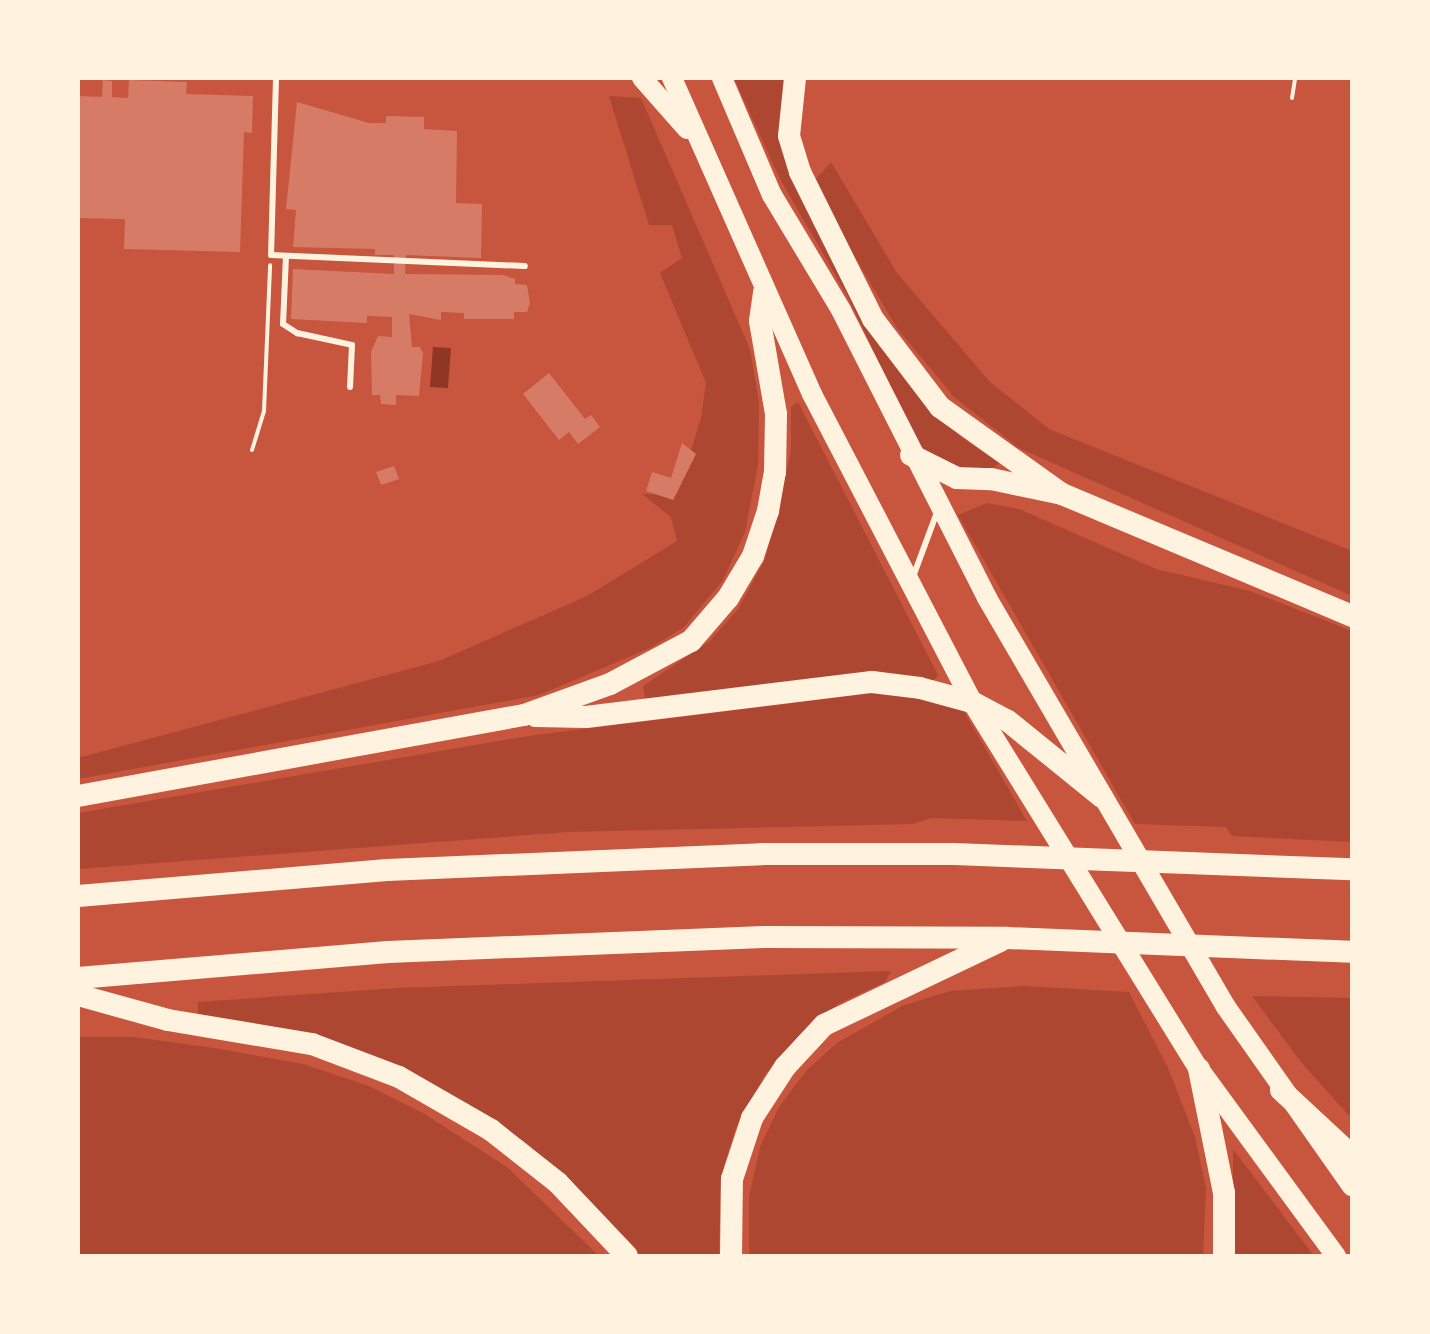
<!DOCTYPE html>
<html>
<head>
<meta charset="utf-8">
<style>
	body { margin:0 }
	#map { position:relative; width:1430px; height:1334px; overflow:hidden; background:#c8553d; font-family:"Archivo Narrow",sans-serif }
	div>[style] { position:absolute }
	.green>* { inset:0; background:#ae4732 }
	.water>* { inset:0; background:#8f3625 }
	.building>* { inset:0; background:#d67c66 }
	.path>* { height:4px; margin:-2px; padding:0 2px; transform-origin:2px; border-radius:2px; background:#fff3e0 }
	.service>* { height:6px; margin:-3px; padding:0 3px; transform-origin:3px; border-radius:3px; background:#fff3e0 }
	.trunk>* { height:20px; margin:-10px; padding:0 10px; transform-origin:10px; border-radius:10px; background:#fff3e0 }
	.motorway>* { height:22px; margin:-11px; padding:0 11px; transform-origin:11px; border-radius:11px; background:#fff3e0 }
	span { translate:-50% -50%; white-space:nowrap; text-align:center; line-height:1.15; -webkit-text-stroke:6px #fff3e0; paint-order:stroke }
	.frame { position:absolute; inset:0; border:80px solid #fff3e0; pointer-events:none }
</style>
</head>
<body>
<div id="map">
	<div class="green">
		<i style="clip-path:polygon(734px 78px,785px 78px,781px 128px,919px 394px,961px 437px,999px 463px,990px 471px,962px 472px,938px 462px,917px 443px,848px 297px,780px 179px)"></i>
		<i style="clip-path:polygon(609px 96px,641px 98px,750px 349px,759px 403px,758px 465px,745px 532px,723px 580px,684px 627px,652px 647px,539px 695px,78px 779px,78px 758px,439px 661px,587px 596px,677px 541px,671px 517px,642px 494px,677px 495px,701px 418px,706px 383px,660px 273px,682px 258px,672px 225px,649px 225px)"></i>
		<i style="clip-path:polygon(831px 162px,897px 273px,989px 381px,1049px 429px,1352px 551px,1352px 596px,1019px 448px,954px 397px,897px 328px,852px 252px,815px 180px)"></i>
		<i style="clip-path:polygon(798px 402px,938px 675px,932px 682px,869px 675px,645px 699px,643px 686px,710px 641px,738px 609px,765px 560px,791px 452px,791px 407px)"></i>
		<i style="clip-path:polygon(987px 503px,1019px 509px,1156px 569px,1250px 591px,1352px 631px,1352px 842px,1232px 836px,1226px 827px,1135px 824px,958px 515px)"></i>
		<i style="clip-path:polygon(881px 692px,929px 697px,962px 708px,1027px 821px,931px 818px,913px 824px,568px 832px,78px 869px,78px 813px,528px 736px)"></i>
		<i style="clip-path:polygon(891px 971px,885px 982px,838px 1004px,802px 1032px,764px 1076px,735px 1130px,721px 1176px,719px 1256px,639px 1256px,528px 1144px,484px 1115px,341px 1044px,198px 1014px,198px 1002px,397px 988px)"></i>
		<i style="clip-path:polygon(1024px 986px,1129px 992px,1168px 1068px,1195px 1137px,1206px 1188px,1203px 1256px,749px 1256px,749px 1197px,760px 1147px,779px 1107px,807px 1070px,837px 1043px,902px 1006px,950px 991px)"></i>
		<i style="clip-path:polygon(1252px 996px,1352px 998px,1352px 1119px,1301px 1062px)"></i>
		<i style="clip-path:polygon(78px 1037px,134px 1037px,214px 1048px,303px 1064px,369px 1086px,423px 1113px,507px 1167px,599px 1256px,78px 1256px)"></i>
		<i style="clip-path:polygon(1233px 1149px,1314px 1256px,1233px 1256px)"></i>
	</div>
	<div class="water">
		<i style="clip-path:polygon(433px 347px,451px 348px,448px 388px,430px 387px)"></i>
	</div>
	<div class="building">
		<i style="clip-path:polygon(103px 80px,112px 81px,112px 97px,128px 98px,129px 80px,187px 82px,186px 94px,253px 96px,252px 133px,244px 132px,240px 252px,124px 249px,125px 219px,78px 218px,78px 96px,102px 97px)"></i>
		<i style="clip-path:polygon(297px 102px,369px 123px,386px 123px,386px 116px,424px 117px,424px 129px,457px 131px,456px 203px,482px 204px,481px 258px,406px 255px,405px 274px,503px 275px,515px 279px,515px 284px,527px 285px,530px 303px,527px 312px,514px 312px,514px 319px,464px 319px,464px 313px,441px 312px,441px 320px,409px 314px,412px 347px,420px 347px,423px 353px,419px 396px,396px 395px,396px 405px,381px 404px,380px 395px,372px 395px,371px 352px,378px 336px,392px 337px,392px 317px,367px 316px,367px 323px,291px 319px,293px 269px,394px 274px,394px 255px,375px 255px,375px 249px,293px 247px,296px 210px,286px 209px)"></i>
		<i style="clip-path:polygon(549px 373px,585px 419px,591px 415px,600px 427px,578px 444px,569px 432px,559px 440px,523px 394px)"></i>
		<i style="clip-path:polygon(682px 443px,696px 454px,673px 500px,646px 491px,652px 472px,671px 478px)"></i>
		<i style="clip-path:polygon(394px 466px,399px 479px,381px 485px,376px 472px)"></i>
	</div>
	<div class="path">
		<i style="left:1292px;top:98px;width:20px;rotate:-81deg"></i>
		<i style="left:252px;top:450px;width:41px;rotate:-72.9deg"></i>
		<i style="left:264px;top:411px;width:146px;rotate:-87.6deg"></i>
	</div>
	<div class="service">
		<i style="left:276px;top:78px;width:177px;rotate:91.6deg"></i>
		<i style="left:271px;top:255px;width:254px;rotate:2.5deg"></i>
		<i style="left:286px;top:256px;width:68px;rotate:92.5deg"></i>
		<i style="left:283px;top:324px;width:17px;rotate:33deg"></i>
		<i style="left:297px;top:333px;width:56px;rotate:12.3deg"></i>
		<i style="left:352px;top:345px;width:42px;rotate:92.7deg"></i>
		<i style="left:913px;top:577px;width:69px;rotate:-69.7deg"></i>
	</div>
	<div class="trunk">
		<i style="left:642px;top:78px;width:68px;rotate:48.6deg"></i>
		<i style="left:672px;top:78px;width:346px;rotate:66.1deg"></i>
		<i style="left:812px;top:394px;width:347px;rotate:62.5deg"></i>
		<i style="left:972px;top:702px;width:432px;rotate:58.3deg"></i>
		<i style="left:1199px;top:1069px;width:232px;rotate:53.8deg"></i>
		<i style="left:722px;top:78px;width:127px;rotate:66.9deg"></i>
		<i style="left:772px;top:195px;width:134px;rotate:59deg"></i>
		<i style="left:841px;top:310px;width:323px;rotate:63.1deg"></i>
		<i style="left:987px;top:598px;width:474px;rotate:59.7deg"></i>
		<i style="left:1226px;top:1007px;width:219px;rotate:54.9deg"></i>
	</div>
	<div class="motorway">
		<i style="left:795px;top:78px;width:58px;rotate:95.9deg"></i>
		<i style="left:789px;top:136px;width:38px;rotate:73deg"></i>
		<i style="left:800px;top:172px;width:164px;rotate:63.6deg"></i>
		<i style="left:873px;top:319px;width:111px;rotate:52.7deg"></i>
		<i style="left:940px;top:407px;width:150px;rotate:35.5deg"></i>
		<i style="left:911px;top:455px;width:51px;rotate:26.6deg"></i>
		<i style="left:957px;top:478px;width:34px;rotate:2deg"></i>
		<i style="left:991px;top:479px;width:73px;rotate:11.9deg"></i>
		<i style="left:1062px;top:494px;width:315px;rotate:22.8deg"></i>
		<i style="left:536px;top:716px;width:50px;rotate:1.1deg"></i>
		<i style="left:586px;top:717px;width:288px;rotate:-7deg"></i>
		<i style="left:872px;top:682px;width:48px;rotate:7.1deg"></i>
		<i style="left:920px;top:688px;width:54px;rotate:15.1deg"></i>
		<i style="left:972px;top:702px;width:41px;rotate:27.8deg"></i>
		<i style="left:1008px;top:721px;width:121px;rotate:39deg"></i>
		<i style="left:78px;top:796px;width:453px;rotate:-10.3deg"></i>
		<i style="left:524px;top:715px;width:91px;rotate:-19.8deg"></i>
		<i style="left:610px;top:684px;width:92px;rotate:-28deg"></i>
		<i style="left:691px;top:641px;width:57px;rotate:-49.3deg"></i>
		<i style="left:728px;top:598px;width:49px;rotate:-59.2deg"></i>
		<i style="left:753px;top:556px;width:47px;rotate:-71.6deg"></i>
		<i style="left:768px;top:511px;width:40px;rotate:-80deg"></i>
		<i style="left:775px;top:472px;width:58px;rotate:-89deg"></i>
		<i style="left:776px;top:414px;width:94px;rotate:-99.8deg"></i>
		<i style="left:760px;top:321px;width:29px;rotate:-82deg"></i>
		<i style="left:78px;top:896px;width:310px;rotate:-4.8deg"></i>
		<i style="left:387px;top:870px;width:375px;rotate:-2.4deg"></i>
		<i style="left:762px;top:854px;width:192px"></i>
		<i style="left:954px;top:854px;width:398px;rotate:2.2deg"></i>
		<i style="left:78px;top:978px;width:311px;rotate:-4.8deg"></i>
		<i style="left:388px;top:952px;width:376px;rotate:-2.3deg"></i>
		<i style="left:764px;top:937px;width:243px;rotate:0.2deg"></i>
		<i style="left:1007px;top:938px;width:345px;rotate:2.3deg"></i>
		<i style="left:78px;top:995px;width:93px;rotate:15.5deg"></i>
		<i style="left:168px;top:1020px;width:146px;rotate:9.5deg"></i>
		<i style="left:312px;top:1044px;width:93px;rotate:20.8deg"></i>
		<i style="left:399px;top:1077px;width:106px;rotate:29.9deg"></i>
		<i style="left:491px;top:1130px;width:85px;rotate:38.3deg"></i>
		<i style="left:558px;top:1183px;width:100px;rotate:46.6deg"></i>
		<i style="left:1199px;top:1069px;width:126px;rotate:78.6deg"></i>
		<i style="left:1224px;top:1193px;width:63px;rotate:90deg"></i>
		<i style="left:1281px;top:1090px;width:97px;rotate:42.9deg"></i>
		<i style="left:731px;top:1256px;width:77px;rotate:-89.3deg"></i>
		<i style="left:732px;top:1179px;width:64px;rotate:-71.8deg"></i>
		<i style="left:752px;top:1118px;width:61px;rotate:-57.1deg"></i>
		<i style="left:785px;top:1067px;width:57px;rotate:-47.1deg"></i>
		<i style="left:824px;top:1025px;width:195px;rotate:-25.5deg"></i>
	</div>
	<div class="frame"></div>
</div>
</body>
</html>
